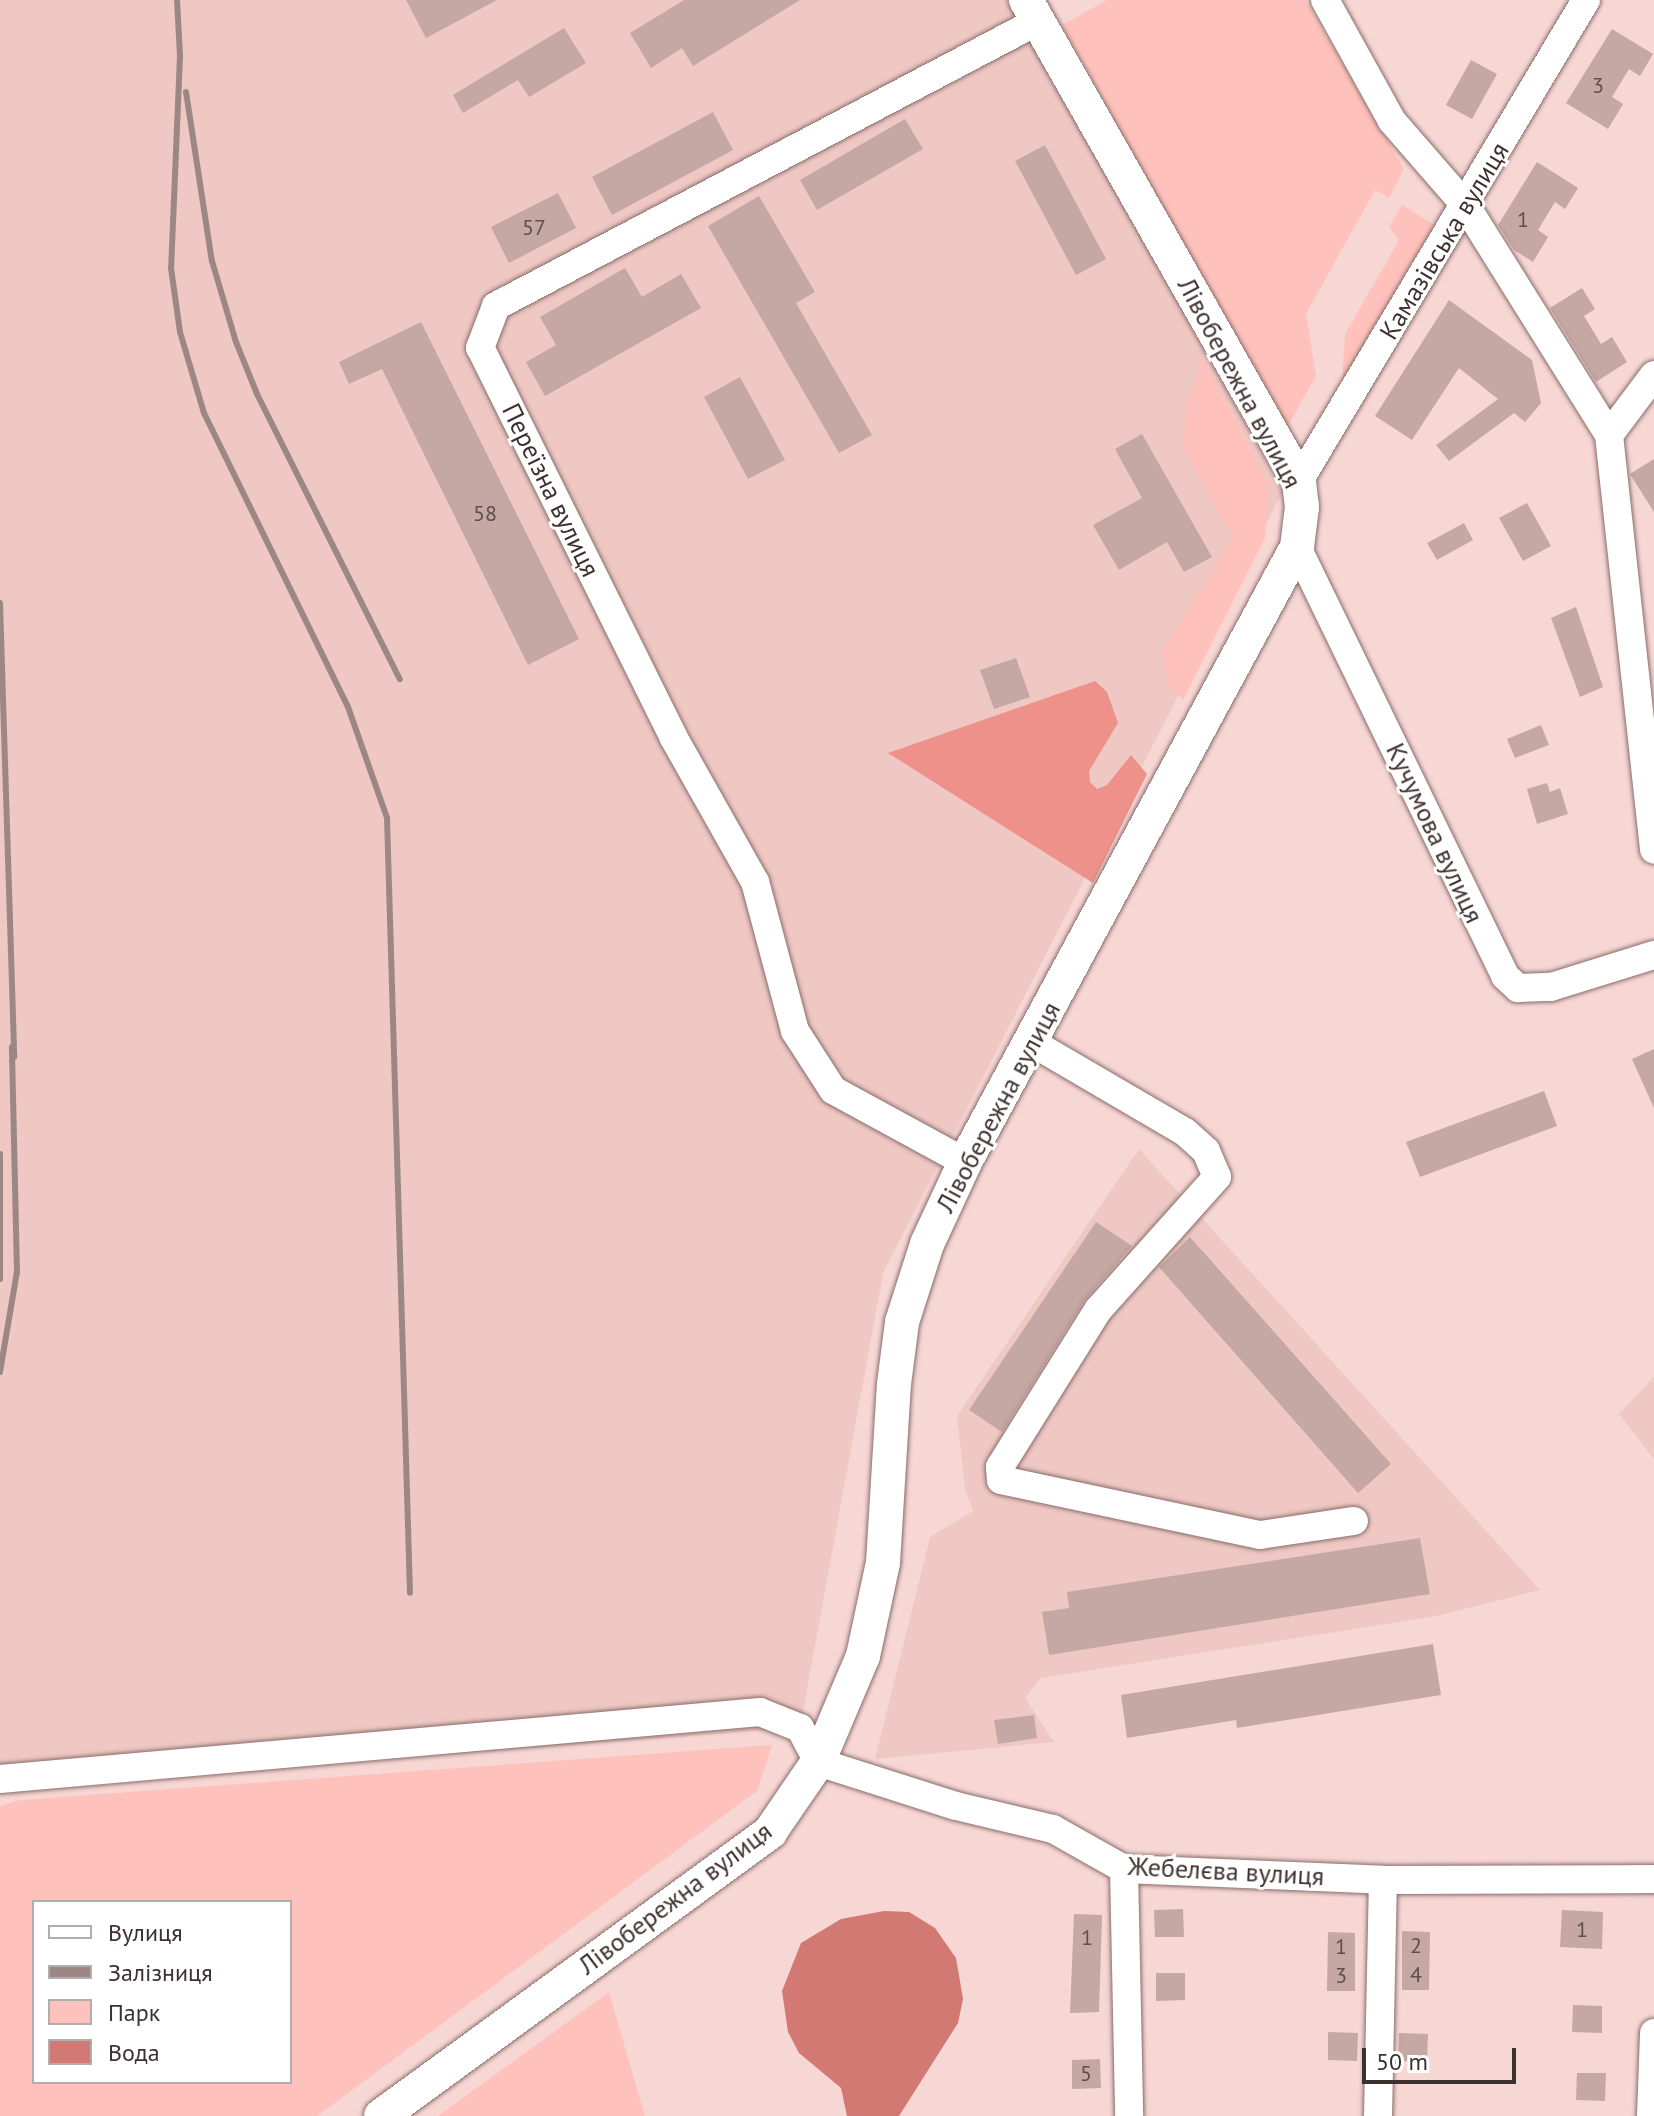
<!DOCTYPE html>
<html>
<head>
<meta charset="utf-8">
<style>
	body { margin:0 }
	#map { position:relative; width:1654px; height:2116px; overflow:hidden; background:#f7d7d4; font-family:"PT Sans",sans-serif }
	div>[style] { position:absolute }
	.built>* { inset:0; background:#efc8c4 }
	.green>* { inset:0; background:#ffc1bb }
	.forest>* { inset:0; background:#ed918a }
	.water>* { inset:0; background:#d27973 }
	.building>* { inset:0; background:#c5a7a4 }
	.roads { filter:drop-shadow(0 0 2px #896d6b) drop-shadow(0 0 2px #896d6b) }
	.minor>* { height:28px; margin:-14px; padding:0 14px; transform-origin:14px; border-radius:14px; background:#fff }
	.major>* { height:34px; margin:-17px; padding:0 17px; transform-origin:17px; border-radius:17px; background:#fff }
	.rail>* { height:6px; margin:-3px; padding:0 3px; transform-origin:3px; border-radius:3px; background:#9d8785 }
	span { translate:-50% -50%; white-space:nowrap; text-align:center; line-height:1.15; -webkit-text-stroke:6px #fff; paint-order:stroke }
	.number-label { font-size:22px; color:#5f4e4c }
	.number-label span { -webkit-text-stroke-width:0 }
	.street-label { font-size:26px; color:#3d312f }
	.legend { position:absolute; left:32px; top:1900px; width:260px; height:184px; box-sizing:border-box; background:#fff; border:2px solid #b1adac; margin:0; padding:10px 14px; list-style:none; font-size:24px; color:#3d312f }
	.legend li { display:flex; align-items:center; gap:16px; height:40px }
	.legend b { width:40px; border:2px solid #b1adac }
	.scale { position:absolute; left:1362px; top:2048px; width:154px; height:36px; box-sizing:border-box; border:4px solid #3d312f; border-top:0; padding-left:10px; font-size:24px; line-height:28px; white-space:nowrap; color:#3d312f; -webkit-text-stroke:6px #fff; paint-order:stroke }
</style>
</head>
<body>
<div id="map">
	<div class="built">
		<i style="clip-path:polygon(0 0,1007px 0,1283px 491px,883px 1273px,800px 1728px,20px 1786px,0 1792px)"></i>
		<i style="clip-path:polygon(1139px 1149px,1540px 1590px,1437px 1616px,1041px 1678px,1025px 1698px,1054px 1742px,875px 1759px,930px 1537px,973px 1511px,965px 1489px,957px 1416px)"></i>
		<i style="clip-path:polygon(1654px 1377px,1654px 1459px,1619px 1414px)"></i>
	</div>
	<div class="green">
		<i style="clip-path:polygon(1107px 0,1305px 0,1404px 169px,1389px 198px,1375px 190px,1306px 314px,1316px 376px,1287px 428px,1062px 25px)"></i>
		<i style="clip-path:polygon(1402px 205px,1438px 227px,1342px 383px,1345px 334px,1399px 240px,1389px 227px)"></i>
		<i style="clip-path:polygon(1203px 358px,1268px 483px,1265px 538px,1183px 700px,1167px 682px,1162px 651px,1233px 539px,1184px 449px,1185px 411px)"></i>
		<i style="clip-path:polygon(evenodd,772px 1745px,757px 1791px,317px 2116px,0 2116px,0 1806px,20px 1800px,772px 1745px,34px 1902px,290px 1902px,290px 2082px,34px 2082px,34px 1902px)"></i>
		<i style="clip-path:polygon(609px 1992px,645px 2116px,438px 2116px)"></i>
	</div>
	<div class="forest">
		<i style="clip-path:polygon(1095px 681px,1107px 692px,1118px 723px,1089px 771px,1090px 782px,1097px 789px,1107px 785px,1131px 755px,1147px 774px,1093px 883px,888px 753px)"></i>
	</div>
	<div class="water">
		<i style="clip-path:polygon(884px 1911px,909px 1912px,935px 1928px,956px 1958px,963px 1999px,958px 2023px,899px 2116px,847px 2116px,841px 2088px,799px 2053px,788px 2032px,782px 1991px,801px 1943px,841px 1919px)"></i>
	</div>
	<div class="building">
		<i style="clip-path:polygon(406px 0,497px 0,426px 38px)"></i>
		<i style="clip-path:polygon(684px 0,800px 0,693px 66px,682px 48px,651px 68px,630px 33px)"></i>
		<i style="clip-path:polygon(564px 28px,586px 63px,529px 97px,518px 80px,463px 113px,453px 95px)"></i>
		<i style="clip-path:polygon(1612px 29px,1653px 54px,1640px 76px,1629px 69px,1612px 97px,1623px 104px,1608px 129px,1566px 103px)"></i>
		<i style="clip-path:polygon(1471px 60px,1497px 74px,1472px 119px,1446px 105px)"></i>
		<i style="clip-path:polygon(713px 112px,733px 150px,612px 215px,592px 177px)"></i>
		<i style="clip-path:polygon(905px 119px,923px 149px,817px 210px,800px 180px)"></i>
		<i style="clip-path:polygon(1045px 145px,1106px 259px,1076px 275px,1015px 161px)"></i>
		<i style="clip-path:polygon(1537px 162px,1578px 188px,1565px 209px,1555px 202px,1538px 230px,1548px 237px,1533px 262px,1514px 250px,1498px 225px)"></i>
		<i style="clip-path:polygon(558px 193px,576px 228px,509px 263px,491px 227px)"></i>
		<i style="clip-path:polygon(759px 196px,815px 292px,796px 303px,872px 435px,839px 453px,708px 226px)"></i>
		<i style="clip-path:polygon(625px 268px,642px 297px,681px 274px,701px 308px,545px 396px,526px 362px,556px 345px,540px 317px)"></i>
		<i style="clip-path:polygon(1582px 288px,1595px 309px,1584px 316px,1601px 344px,1612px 337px,1627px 362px,1596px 382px,1550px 308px)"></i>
		<i style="clip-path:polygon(1449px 300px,1532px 360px,1541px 403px,1525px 422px,1514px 413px,1449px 461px,1436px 445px,1498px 399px,1459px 368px,1412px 440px,1375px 416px)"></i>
		<i style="clip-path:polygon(421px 322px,579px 639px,528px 665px,382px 369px,349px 384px,339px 362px)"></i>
		<i style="clip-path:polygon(740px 377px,785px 460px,748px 479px,704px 397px)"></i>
		<i style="clip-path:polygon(1142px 434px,1212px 557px,1184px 572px,1167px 542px,1119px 570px,1093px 525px,1142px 498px,1115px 449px)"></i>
		<i style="clip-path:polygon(1654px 459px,1654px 512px,1630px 474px)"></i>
		<i style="clip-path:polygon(1527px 503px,1551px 546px,1523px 561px,1499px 518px)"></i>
		<i style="clip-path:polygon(1464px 523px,1473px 540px,1437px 560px,1427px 543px)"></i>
		<i style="clip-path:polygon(1576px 607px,1603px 687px,1580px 697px,1551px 618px)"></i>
		<i style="clip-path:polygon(1016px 658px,1030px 697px,994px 709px,980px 670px)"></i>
		<i style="clip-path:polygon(1541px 725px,1549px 745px,1515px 758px,1507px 739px)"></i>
		<i style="clip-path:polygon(1547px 783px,1550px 792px,1560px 788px,1568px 814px,1537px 824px,1527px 789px)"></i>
		<i style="clip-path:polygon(1654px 1049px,1654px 1108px,1632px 1059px)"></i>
		<i style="clip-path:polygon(1544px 1091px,1557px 1126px,1420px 1177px,1406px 1142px)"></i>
		<i style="clip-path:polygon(1096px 1222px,1132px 1246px,1084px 1301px,1002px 1432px,969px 1410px)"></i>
		<i style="clip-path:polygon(1190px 1237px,1391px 1464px,1358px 1493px,1159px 1267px)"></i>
		<i style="clip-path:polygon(1420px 1538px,1430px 1594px,1049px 1655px,1042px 1612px,1069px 1608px,1067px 1592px)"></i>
		<i style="clip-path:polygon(1433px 1644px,1441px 1695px,1237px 1728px,1236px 1720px,1127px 1738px,1121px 1695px)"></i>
		<i style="clip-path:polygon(1034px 1715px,1037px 1738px,998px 1744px,994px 1720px)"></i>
		<i style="clip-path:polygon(1183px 1909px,1184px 1937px,1155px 1937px,1154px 1910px)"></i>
		<i style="clip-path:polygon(1562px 1910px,1603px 1912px,1602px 1949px,1560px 1947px)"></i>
		<i style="clip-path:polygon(1074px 1914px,1102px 1915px,1099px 2012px,1070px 2013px)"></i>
		<i style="clip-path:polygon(1402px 1931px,1430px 1932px,1429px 1990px,1402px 1990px)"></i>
		<i style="clip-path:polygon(1328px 1932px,1355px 1933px,1355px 1991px,1327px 1991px)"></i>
		<i style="clip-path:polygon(1156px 1973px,1185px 1973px,1185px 2000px,1156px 2001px)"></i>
		<i style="clip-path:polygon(1573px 2005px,1602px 2006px,1602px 2033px,1572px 2032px)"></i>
		<i style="clip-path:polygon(1328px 2032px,1358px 2033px,1357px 2061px,1328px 2060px)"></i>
		<i style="clip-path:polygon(1399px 2033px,1428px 2034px,1427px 2062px,1398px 2061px)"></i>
		<i style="clip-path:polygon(1100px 2059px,1101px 2088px,1072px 2089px,1072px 2060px)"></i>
		<i style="clip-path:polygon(1577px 2073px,1606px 2073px,1605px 2101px,1576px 2100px)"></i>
	</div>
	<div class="roads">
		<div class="minor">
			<i style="left:1325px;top:0;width:138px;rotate:61deg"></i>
			<i style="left:1392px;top:121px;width:113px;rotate:49deg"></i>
			<i style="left:1466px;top:206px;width:270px;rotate:58deg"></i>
			<i style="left:1654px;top:375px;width:75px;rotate:126.9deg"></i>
			<i style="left:1609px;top:435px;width:417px;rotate:83.8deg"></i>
			<i style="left:1299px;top:481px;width:560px;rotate:-59.18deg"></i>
			<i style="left:1297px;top:547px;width:477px;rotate:64.1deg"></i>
			<i style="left:1505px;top:976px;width:18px;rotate:43deg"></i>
			<i style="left:1518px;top:988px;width:33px;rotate:-2deg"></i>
			<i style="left:1551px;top:987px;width:108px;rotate:-17.3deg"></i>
			<i style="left:1031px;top:1042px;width:178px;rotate:30.3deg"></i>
			<i style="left:1185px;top:1132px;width:28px;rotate:42deg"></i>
			<i style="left:1206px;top:1151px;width:28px;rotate:67deg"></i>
			<i style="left:1217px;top:1177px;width:178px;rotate:131.8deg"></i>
			<i style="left:1098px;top:1310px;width:185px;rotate:122deg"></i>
			<i style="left:1000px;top:1467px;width:13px;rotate:86deg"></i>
			<i style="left:1001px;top:1480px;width:265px;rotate:12deg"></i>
			<i style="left:1260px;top:1535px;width:95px;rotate:-8.5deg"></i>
			<i style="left:965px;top:1162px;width:150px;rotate:-151.4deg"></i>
			<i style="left:833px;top:1090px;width:70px;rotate:-122.8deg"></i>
			<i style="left:795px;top:1031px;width:154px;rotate:-105deg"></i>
			<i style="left:755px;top:882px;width:165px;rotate:-119.4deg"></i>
			<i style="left:674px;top:738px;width:436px;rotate:-116.4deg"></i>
			<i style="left:480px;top:348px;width:45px;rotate:-69.1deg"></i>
			<i style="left:496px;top:306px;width:612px;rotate:-27.74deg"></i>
			<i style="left:0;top:1779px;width:763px;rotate:-5.04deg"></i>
			<i style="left:760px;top:1712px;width:43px;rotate:21.8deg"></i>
			<i style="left:800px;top:1728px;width:38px;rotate:62deg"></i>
			<i style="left:818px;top:1762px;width:145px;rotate:17.7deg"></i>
			<i style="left:956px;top:1806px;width:100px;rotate:13.3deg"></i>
			<i style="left:1053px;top:1829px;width:81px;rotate:29.4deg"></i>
			<i style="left:1124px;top:1869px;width:259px;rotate:2.4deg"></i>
			<i style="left:1383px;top:1880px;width:271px;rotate:-0.2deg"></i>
			<i style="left:1124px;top:1869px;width:247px;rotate:88.8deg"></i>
			<i style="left:1378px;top:2116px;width:236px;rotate:-88.8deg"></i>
			<i style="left:1651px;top:2116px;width:83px;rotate:-87.9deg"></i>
		</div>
		<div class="major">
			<i style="left:381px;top:2116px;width:482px;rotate:-36.1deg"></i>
			<i style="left:770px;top:1832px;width:85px;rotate:-55.6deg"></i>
			<i style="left:818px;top:1762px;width:115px;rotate:-67deg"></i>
			<i style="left:863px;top:1656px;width:95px;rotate:-77.9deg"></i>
			<i style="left:883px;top:1563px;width:179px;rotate:-86.5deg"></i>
			<i style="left:894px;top:1384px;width:63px;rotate:-82.6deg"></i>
			<i style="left:902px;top:1322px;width:82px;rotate:-72.2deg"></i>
			<i style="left:927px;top:1244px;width:90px;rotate:-65.1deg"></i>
			<i style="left:965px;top:1162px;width:699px;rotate:-61.64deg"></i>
			<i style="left:1297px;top:547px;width:40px;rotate:-82.9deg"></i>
			<i style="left:1302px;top:507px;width:26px;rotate:-97deg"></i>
			<i style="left:1299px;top:481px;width:553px;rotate:-119.58deg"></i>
		</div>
	</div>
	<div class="rail">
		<i style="left:177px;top:0;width:56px;rotate:86.9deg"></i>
		<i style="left:180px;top:56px;width:212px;rotate:92.4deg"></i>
		<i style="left:171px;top:268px;width:65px;rotate:82deg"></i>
		<i style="left:180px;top:332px;width:84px;rotate:73.5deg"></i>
		<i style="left:204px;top:413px;width:327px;rotate:63.9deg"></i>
		<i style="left:348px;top:707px;width:118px;rotate:70.6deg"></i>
		<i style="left:387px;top:818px;width:775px;rotate:88.3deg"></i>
		<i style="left:186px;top:92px;width:171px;rotate:81.3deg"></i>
		<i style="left:212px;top:261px;width:84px;rotate:73.5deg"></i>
		<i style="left:236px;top:342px;width:56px;rotate:68deg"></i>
		<i style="left:257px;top:394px;width:319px;rotate:63.4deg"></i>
		<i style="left:0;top:603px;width:454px;rotate:88.2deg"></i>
		<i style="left:0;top:1154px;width:125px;rotate:90deg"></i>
		<i style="left:0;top:1372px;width:101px;rotate:-80.4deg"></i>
		<i style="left:17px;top:1272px;width:225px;rotate:-91.3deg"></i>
	</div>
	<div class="number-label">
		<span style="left:1598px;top:86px">3</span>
		<span style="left:1523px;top:220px">1</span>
		<span style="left:534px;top:228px">57</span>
		<span style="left:485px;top:514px">58</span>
		<span style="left:1582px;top:1930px">1</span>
		<span style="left:1087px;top:1938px">1</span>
		<span style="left:1416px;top:1946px">2</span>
		<span style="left:1341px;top:1947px">1</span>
		<span style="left:1416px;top:1975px">4</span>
		<span style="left:1341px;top:1976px">3</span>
		<span style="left:1086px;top:2074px">5</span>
	</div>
	<div class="street-label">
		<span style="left:1444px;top:241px;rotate:-59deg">Камазівська вулиця</span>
		<span style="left:1240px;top:383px;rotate:62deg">Лівобережна вулиця</span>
		<span style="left:551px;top:490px;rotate:64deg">Переїзна вулиця</span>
		<span style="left:1435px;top:833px;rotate:65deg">Кучумова вулиця</span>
		<span style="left:998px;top:1107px;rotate:-62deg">Лівобережна вулиця</span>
		<span style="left:1226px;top:1871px;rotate:3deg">Жебелєва вулиця</span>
		<span style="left:675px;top:1898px;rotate:-37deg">Лівобережна вулиця</span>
	</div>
	<ul class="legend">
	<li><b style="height:10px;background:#fff"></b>Вулиця</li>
	<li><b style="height:10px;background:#9d8785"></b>Залізниця</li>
	<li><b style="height:22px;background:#ffc1bb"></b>Парк</li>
	<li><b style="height:22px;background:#d27973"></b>Вода</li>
	</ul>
	<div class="scale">50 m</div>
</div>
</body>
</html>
